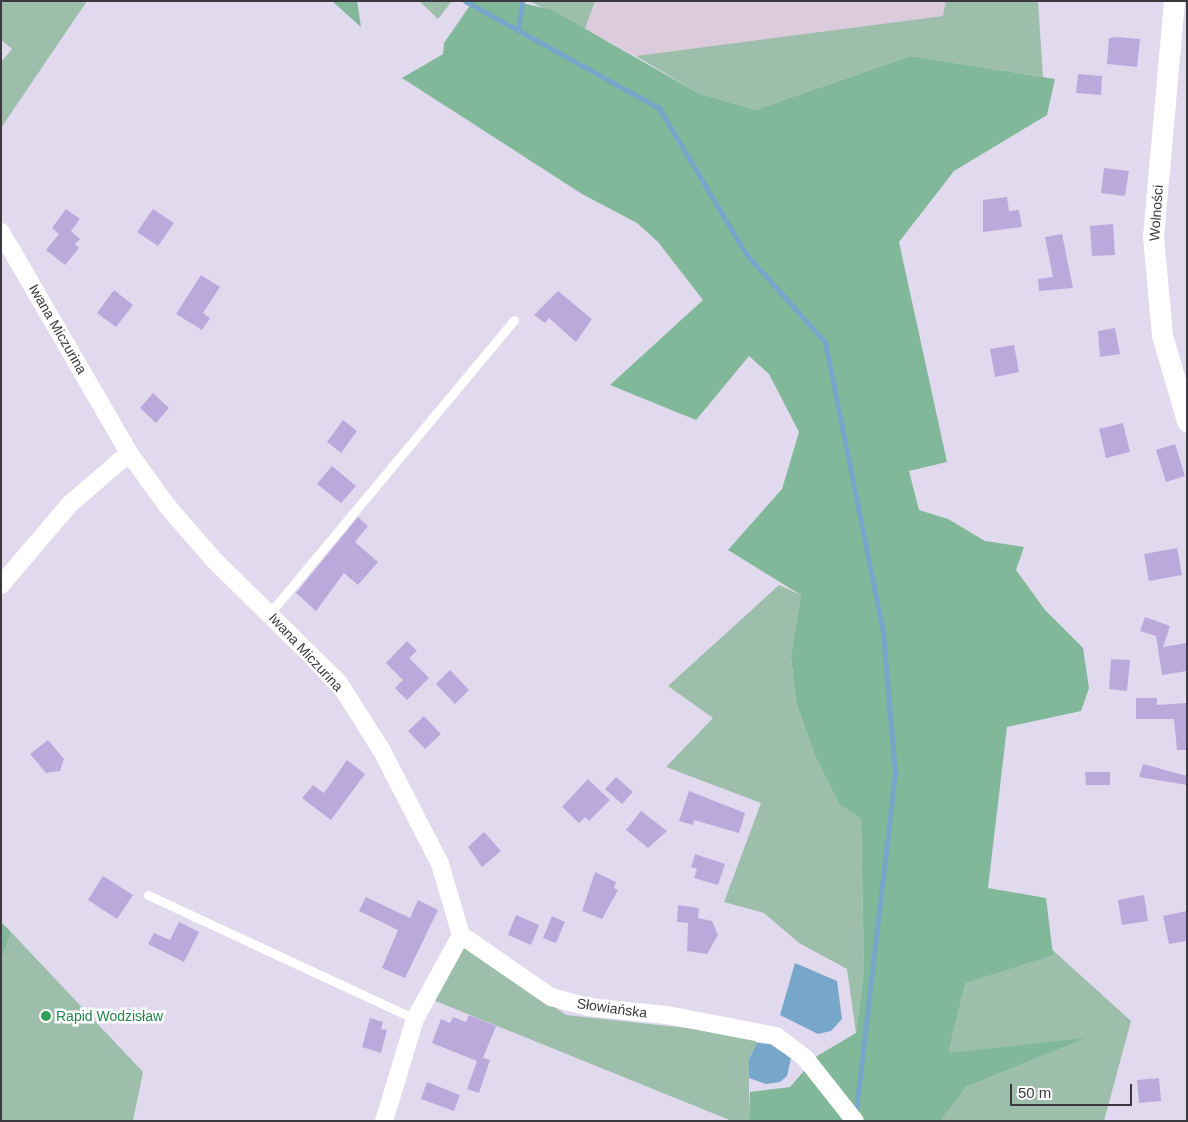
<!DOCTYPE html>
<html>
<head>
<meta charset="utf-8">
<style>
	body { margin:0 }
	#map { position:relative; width:1188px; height:1122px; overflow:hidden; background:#e1daee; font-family:Helvetica,sans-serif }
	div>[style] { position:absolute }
	.commercial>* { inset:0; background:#dbcbdd }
	.green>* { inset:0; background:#9dbeab }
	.forest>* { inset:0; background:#80b899 }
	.water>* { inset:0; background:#76a6ca }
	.stream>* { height:5px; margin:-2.5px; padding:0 2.5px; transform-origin:2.5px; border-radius:2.5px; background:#76a6ca }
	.building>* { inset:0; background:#bca9dc }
	.service>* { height:9px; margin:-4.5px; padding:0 4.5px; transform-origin:4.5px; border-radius:4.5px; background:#fff }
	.minor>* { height:18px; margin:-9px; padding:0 9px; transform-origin:9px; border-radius:9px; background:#fff }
	.tertiary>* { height:21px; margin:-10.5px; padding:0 10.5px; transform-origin:10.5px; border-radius:10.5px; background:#fff }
	.dots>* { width:14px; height:14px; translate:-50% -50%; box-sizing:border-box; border:2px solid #fff; border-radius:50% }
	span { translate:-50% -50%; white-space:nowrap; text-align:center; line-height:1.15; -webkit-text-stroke:5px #fff; paint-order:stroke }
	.street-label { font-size:14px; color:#3b3840 }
	.leisure-label { font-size:14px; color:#27864d }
	.left { translate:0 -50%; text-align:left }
	.frame { position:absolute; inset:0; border:2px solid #3b3840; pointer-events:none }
	.scale { position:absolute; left:1010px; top:1084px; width:122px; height:22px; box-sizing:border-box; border:2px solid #3b3840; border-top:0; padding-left:6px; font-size:15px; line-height:18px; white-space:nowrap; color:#3b3840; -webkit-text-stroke:4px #fff; paint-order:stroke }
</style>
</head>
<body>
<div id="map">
	<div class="commercial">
		<i style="clip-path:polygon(595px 1px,946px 1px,943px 16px,636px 56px,585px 29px)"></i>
	</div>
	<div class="green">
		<i style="clip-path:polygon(1px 1px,87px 1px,1px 128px,1px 62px,12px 49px,1px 40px)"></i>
		<i style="clip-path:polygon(419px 1px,452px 1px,438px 19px)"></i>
		<i style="clip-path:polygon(529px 1px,595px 1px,585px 29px)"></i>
		<i style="clip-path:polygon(946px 1px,1038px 1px,1043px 77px,911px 56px,755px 110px,698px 93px,636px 56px,943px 16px)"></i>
		<i style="clip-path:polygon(779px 585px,801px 595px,791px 657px,796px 702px,815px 756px,839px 804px,861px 819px,864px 972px,856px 1033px,847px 969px,799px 943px,764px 913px,724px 902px,761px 803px,666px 767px,713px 718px,668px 686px)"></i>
		<i style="clip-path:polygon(11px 932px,143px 1072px,133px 1121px,1px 1121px,1px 961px)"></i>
		<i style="clip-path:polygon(463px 944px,566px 1015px,751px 1035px,757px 1043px,749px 1059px,749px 1121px,732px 1121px,433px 1000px)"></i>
		<i style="clip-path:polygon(1046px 944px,1131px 1021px,1104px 1121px,940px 1121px,966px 1087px,1083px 1039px,939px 1057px,955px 975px)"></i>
	</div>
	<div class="forest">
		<i style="clip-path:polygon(332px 1px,357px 1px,361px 27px)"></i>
		<i style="clip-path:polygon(473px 1px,514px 1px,552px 10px,698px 93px,755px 110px,911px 56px,1055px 79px,1047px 115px,954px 171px,899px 242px,947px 462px,909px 471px,919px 510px,948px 519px,985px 541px,1024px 547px,1016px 570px,1045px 610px,1083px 648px,1089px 688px,1081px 711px,1007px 727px,988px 888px,1046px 898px,1053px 955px,965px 983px,948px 1053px,1086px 1038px,966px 1087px,940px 1121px,749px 1121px,750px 1092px,790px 1087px,817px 1056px,856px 1033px,864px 972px,861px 819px,839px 804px,815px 756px,796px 702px,791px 657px,801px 595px,728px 550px,782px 489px,799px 432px,769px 374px,749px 356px,696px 420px,610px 385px,703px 300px,658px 242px,637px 223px,582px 194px,402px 78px,443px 54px,444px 43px)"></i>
		<i style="clip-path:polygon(1px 922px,11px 932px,1px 961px)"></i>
	</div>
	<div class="water">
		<i style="clip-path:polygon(795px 963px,837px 981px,842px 1019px,831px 1031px,818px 1034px,780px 1015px)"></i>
		<i style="clip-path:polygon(757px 1043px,770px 1044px,791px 1058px,787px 1076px,780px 1082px,766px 1084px,749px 1078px,749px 1059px)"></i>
	</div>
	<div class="stream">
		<i style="left:465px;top:1px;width:222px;rotate:28.9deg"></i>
		<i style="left:659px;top:108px;width:170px;rotate:59.2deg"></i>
		<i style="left:746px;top:254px;width:118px;rotate:48.1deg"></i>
		<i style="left:825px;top:342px;width:297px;rotate:78.7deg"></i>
		<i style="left:883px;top:633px;width:141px;rotate:85.1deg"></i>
		<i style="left:895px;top:773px;width:337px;rotate:96.6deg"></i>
		<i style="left:518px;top:30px;width:29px;rotate:-82deg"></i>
	</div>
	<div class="building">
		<i style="clip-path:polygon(1116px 37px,1140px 39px,1137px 67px,1107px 64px,1109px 38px)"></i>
		<i style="clip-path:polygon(1078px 74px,1102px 76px,1101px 95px,1076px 93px)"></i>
		<i style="clip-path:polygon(1104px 168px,1129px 171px,1125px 196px,1101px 193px)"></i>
		<i style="clip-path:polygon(1007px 197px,1009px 211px,1019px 210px,1022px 227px,983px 232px,983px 200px)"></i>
		<i style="clip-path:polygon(66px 209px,80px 219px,71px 231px,80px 239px,75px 244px,79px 248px,65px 265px,46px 250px,59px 234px,52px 228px)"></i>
		<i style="clip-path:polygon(153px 209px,174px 223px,158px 246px,137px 232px)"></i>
		<i style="clip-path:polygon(1113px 224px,1115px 255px,1092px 256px,1090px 226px)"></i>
		<i style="clip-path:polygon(1062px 234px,1073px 288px,1039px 291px,1038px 279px,1053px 277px,1045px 237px)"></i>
		<i style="clip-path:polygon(201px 275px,220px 287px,203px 313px,210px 318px,202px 330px,176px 314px)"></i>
		<i style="clip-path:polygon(114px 290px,133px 305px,116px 327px,97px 313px)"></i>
		<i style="clip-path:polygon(558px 291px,592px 319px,576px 342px,549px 318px,545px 323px,534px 315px)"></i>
		<i style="clip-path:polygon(1115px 328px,1120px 354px,1100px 357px,1098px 331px)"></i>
		<i style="clip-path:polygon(1014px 345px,1019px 372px,995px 377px,990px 349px)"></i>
		<i style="clip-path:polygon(153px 393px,169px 408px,156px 423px,140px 408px)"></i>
		<i style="clip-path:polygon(343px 420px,357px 431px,341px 453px,327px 442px)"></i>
		<i style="clip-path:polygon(1123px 423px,1130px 452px,1106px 458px,1099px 429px)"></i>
		<i style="clip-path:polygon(1175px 444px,1185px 476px,1166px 482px,1156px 450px)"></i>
		<i style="clip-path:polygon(332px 466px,356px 486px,341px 503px,317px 484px)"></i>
		<i style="clip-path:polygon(358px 517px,368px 526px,355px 542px,378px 562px,358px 585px,344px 573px,316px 611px,296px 593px)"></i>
		<i style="clip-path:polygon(1177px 548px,1182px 575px,1149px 581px,1144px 554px)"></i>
		<i style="clip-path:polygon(1145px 617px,1170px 626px,1163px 647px,1187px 643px,1187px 671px,1162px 675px,1156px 636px,1140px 631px)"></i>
		<i style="clip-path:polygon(407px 641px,417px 651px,409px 658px,429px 678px,407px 700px,395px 688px,403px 680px,386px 663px)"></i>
		<i style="clip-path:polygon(1111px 659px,1130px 660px,1127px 691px,1109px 689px)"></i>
		<i style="clip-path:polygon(450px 670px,469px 690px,455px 704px,436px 684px)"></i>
		<i style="clip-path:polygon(1136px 698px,1157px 698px,1157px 705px,1187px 703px,1187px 750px,1177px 750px,1174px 719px,1136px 719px)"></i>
		<i style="clip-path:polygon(424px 716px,441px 734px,425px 749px,408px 731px)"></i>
		<i style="clip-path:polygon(48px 740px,64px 759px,60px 771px,46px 773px,30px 754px)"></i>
		<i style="clip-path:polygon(347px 760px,365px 774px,331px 820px,302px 798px,313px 785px,324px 793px)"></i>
		<i style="clip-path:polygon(1143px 764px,1187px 776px,1187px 785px,1139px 777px)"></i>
		<i style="clip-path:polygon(1085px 772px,1110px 772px,1110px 785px,1086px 785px)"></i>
		<i style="clip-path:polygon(616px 777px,633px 792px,622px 804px,605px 789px)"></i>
		<i style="clip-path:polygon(588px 779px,610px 800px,589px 821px,585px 817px,579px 823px,562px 807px)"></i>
		<i style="clip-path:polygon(689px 791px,745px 813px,739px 833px,694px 820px,693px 825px,679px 821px)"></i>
		<i style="clip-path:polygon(641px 811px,667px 831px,648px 848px,626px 830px)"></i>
		<i style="clip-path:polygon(484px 832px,501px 851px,482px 867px,468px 847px)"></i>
		<i style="clip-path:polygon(695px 854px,725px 864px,718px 885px,694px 878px,697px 869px,691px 867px)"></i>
		<i style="clip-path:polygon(595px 872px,616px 882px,614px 888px,618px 890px,602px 919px,582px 911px)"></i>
		<i style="clip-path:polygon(103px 876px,133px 895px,117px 919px,88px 900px)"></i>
		<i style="clip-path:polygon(1144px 895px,1148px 921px,1122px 925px,1118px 900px)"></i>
		<i style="clip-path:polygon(366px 897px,410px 918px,418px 900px,438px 910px,405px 978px,382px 968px,398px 930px,359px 911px)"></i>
		<i style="clip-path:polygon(678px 905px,699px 908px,698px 918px,712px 921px,718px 935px,707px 954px,687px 951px,688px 923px,677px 922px)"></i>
		<i style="clip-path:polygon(1187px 911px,1187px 941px,1169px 944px,1163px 916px)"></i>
		<i style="clip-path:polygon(516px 915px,539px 925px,531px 945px,508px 935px)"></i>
		<i style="clip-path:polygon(552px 916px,565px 922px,556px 943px,543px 938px)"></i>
		<i style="clip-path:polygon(179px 922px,199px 932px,184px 962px,148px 944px,154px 933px,170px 940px)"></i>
		<i style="clip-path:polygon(469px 1015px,496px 1026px,483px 1058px,490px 1060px,479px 1093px,467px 1089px,477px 1061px,432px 1043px,441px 1019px,450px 1023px,453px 1017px,466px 1022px)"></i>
		<i style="clip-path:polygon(370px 1018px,383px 1022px,381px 1029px,387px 1030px,381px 1053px,362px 1047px)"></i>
		<i style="clip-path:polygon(1159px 1078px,1161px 1101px,1139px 1103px,1137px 1080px)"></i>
		<i style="clip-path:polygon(427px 1082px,460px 1095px,454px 1111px,421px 1099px)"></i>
	</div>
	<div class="service">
		<i style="left:270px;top:613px;width:381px;rotate:-50.2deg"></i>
		<i style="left:148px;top:895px;width:294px;rotate:24.9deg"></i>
	</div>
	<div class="minor">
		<i style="left:1px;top:232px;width:255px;rotate:59.9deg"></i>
		<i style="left:129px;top:453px;width:67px;rotate:54.2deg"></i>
		<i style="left:168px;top:507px;width:72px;rotate:49deg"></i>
		<i style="left:215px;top:561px;width:174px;rotate:44.5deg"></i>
		<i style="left:339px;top:683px;width:80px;rotate:57.7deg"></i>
		<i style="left:382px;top:751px;width:127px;rotate:62.8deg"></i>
		<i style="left:440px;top:864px;width:74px;rotate:73.5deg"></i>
		<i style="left:1px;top:585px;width:106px;rotate:-49.6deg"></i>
		<i style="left:70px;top:504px;width:78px;rotate:-40.8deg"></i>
		<i style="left:461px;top:935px;width:109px;rotate:34.6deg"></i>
		<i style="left:551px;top:997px;width:38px;rotate:15deg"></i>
		<i style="left:588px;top:1007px;width:79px;rotate:5.8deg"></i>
		<i style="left:667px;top:1015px;width:111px;rotate:10.9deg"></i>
		<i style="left:776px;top:1036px;width:38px;rotate:37deg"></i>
		<i style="left:806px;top:1059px;width:79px;rotate:51.7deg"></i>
		<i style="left:384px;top:1121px;width:107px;rotate:-73.1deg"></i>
		<i style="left:415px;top:1019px;width:96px;rotate:-61.3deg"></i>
	</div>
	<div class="tertiary">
		<i style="left:1174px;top:1px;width:236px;rotate:95.1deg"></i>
		<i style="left:1153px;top:236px;width:99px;rotate:84.8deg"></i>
		<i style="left:1162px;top:335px;width:90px;rotate:73.8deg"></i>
	</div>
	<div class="dots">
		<i style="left:46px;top:1016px;background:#2e9e5b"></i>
	</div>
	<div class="street-label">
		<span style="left:1156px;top:213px;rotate:-86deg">Wolności</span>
		<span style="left:58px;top:329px;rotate:60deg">Iwana Miczurina</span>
		<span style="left:306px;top:652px;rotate:47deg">Iwana Miczurina</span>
		<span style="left:612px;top:1008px;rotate:8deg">Słowiańska</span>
	</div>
	<div class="leisure-label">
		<span class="left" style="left:56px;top:1016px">Rapid Wodzisław</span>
	</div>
	<div class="frame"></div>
	<div class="scale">50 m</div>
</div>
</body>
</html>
